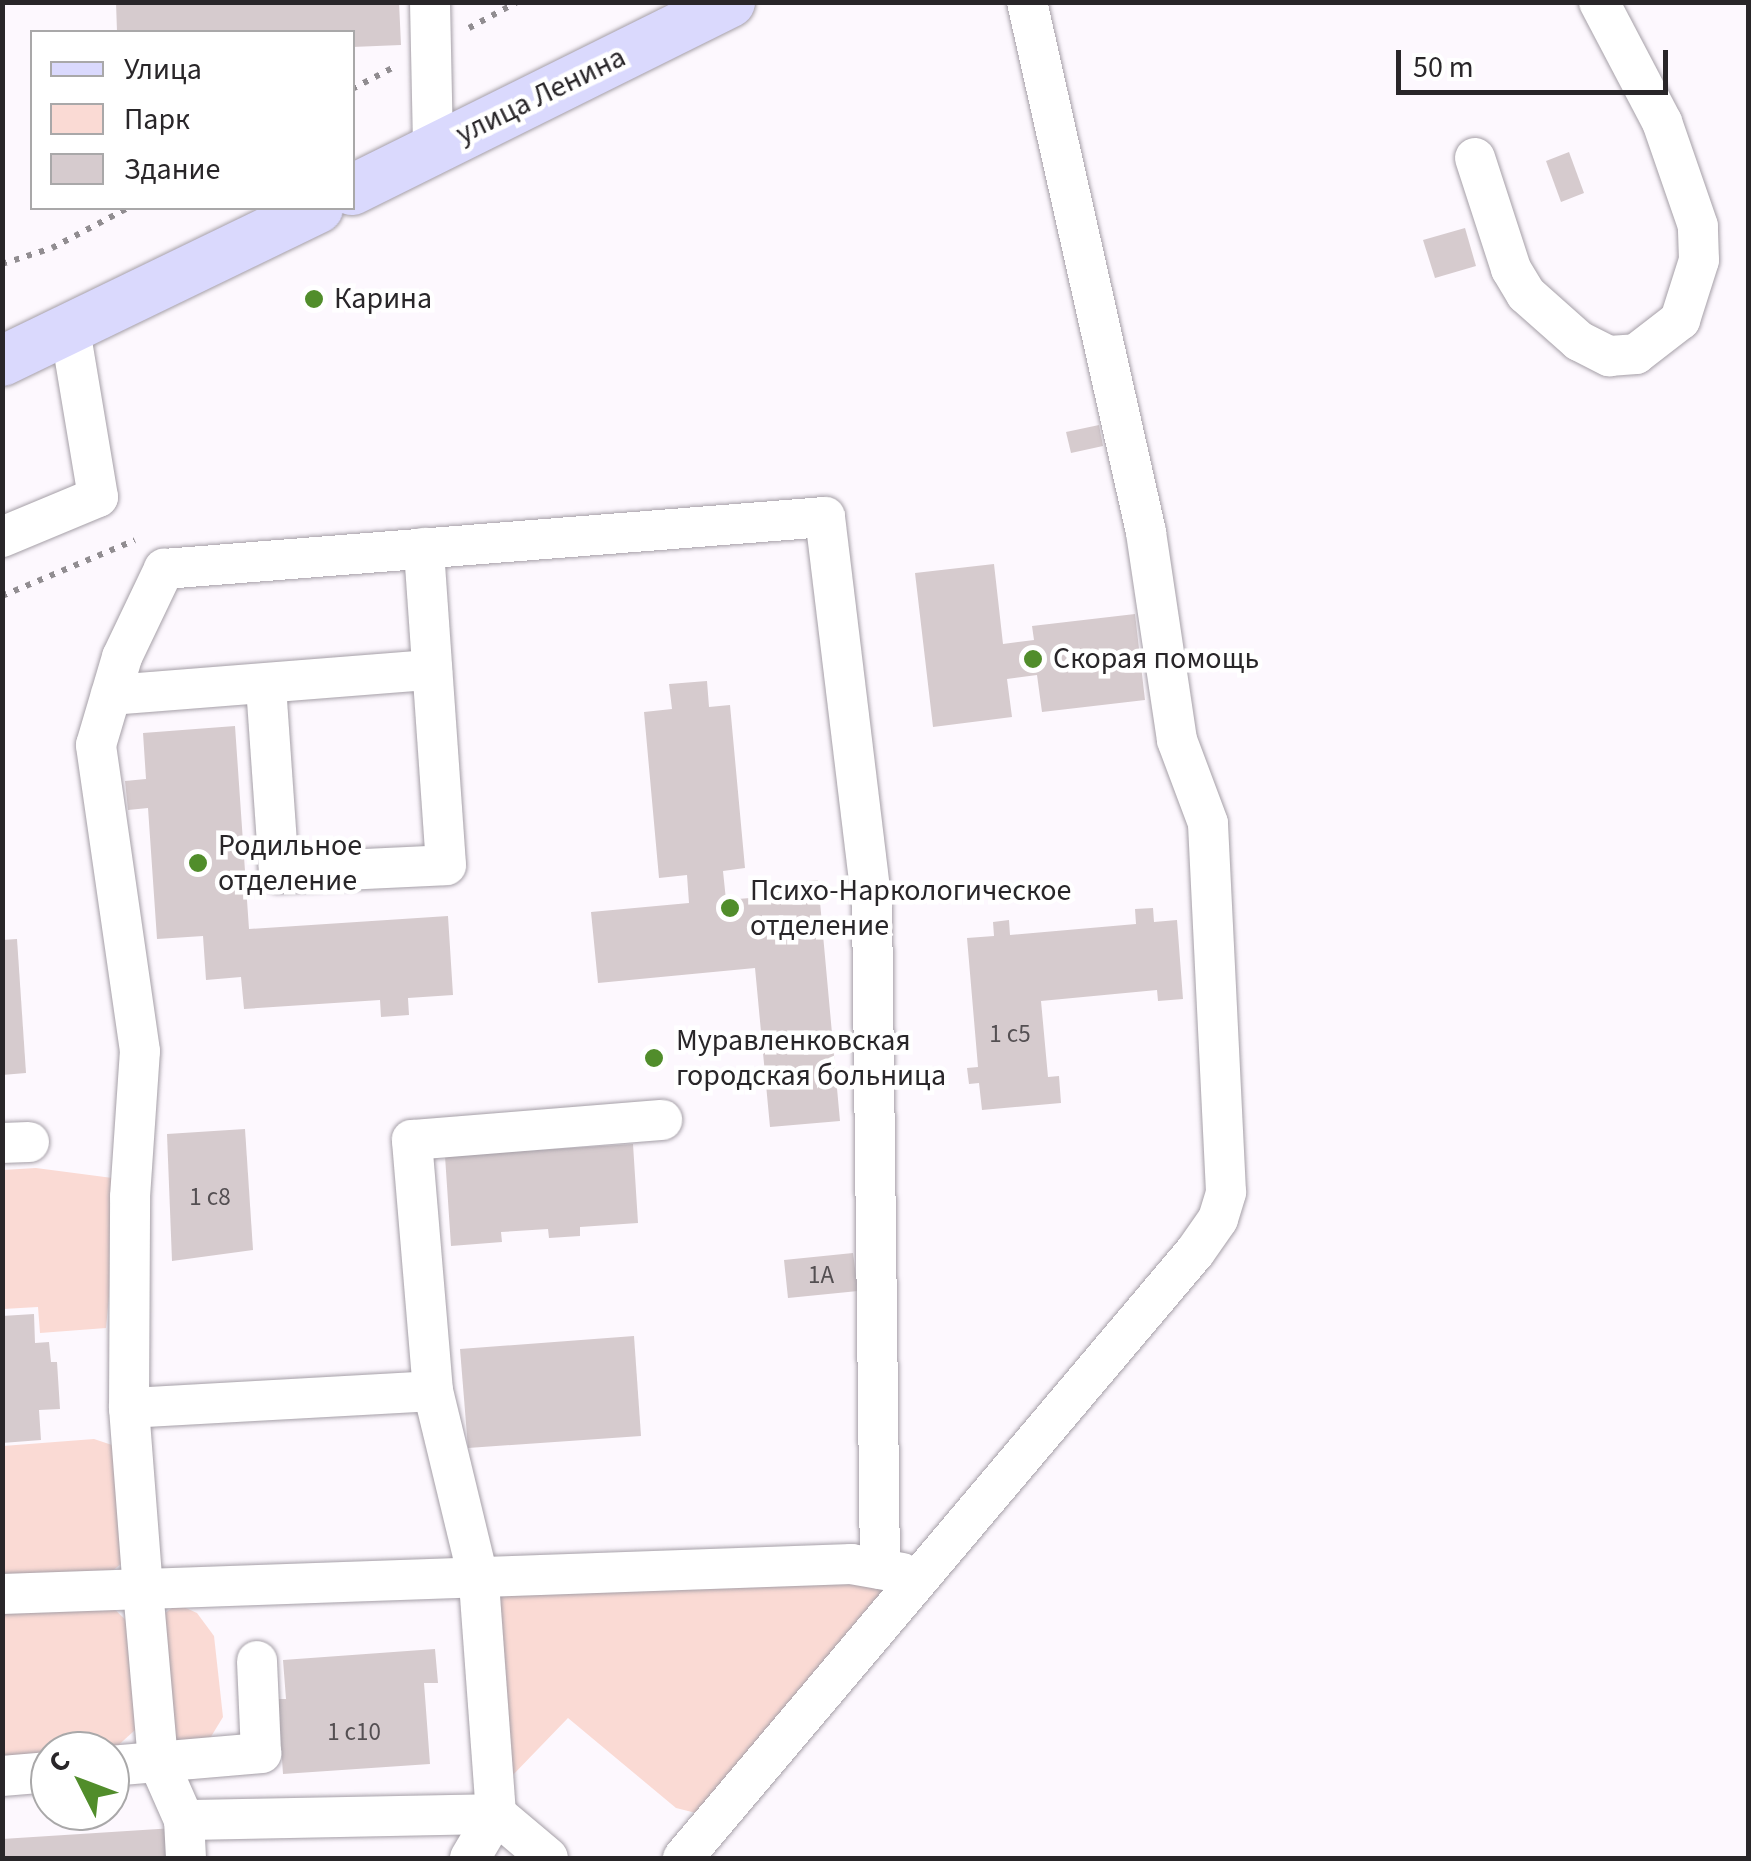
<!DOCTYPE html>
<html>
<head>
<meta charset="utf-8">
<style>
	body { margin:0 }
	#map { position:relative; width:1751px; height:1861px; overflow:hidden; background:#fdf8fe; font-family:"Source Sans 3",sans-serif }
	div>[style] { position:absolute }
	.green>* { inset:0; background:#fadad4 }
	.building>* { inset:0; background:#d6cbce }
	.path>* { height:6px; margin-top:-3px; transform-origin:0; background:repeating-linear-gradient(90deg,#918d91 0 5px,transparent 0 13px) }
	.roads { filter:drop-shadow(0 0 2px #a59fa7) drop-shadow(0 0 2px #a59fa7) }
	.minor>* { height:40px; margin:-20px; padding:0 20px; transform-origin:20px; border-radius:20px; background:#fff }
	.major>* { height:50px; margin:-25px; padding:0 25px; transform-origin:25px; border-radius:25px; background:#dad9fd }
	.dots>* { width:28px; height:28px; translate:-50% -50%; box-sizing:border-box; border:5px solid #fff; border-radius:50% }
	span { translate:-50% -50%; white-space:nowrap; text-align:center; line-height:1.15; -webkit-text-stroke:9px #fff; paint-order:stroke }
	.number-label { font-size:25px; color:#544f52 }
	.number-label span { -webkit-text-stroke-width:0 }
	.street-label { font-size:30px; color:#292629 }
	.poi-label { font-size:30px; color:#292629 }
	.left { translate:0 -50%; text-align:left }
	.frame { position:absolute; inset:0; border:5px solid #292629; pointer-events:none }
	.legend { position:absolute; left:30px; top:30px; width:325px; height:180px; box-sizing:border-box; background:#fff; border:2px solid #a9a8a9; margin:0; padding:12px 18px; list-style:none; font-size:30px; color:#292629 }
	.legend li { display:flex; align-items:center; gap:20px; height:50px }
	.legend b { width:50px; border:2px solid #a9a8a9 }
	.north { position:absolute; left:30px; top:1731px; width:100px; height:100px; box-sizing:border-box; background:#fff; border:2px solid #a9a8a9; border-radius:50%; rotate:312deg; font-size:28px; font-weight:700; line-height:40px; text-align:center; color:#292629 }
	.north::after { content:''; display:block; margin:auto; width:35px; height:45px; background:#518d2b; clip-path:polygon(50% 0,100% 100%,50% 72%,0 100%) }
	.scale { position:absolute; left:1396px; top:50px; width:272px; height:45px; box-sizing:border-box; border:5px solid #292629; border-top:0; padding-left:12px; font-size:30px; line-height:35px; white-space:nowrap; color:#292629; -webkit-text-stroke:8px #fff; paint-order:stroke }
</style>
</head>
<body>
<div id="map">
	<div class="green">
		<i style="clip-path:polygon(36px 1168px,120px 1179px,106px 1328px,40px 1333px,38px 1307px,3px 1309px,3px 1170px)"></i>
		<i style="clip-path:polygon(94px 1439px,115px 1446px,122px 1563px,111px 1572px,3px 1582px,3px 1446px)"></i>
		<i style="clip-path:polygon(864px 1576px,882px 1591px,696px 1813px,676px 1808px,568px 1718px,509px 1779px,497px 1591px)"></i>
		<i style="clip-path:polygon(177px 1604px,197px 1613px,214px 1636px,223px 1717px,209px 1740px,174px 1740px,160px 1617px)"></i>
		<i style="clip-path:polygon(112px 1607px,130px 1624px,135px 1730px,112px 1751px,3px 1757px,3px 1613px)"></i>
	</div>
	<div class="building">
		<i style="clip-path:polygon(116px 2px,399px 2px,401px 45px,352px 47px,352px 32px,117px 32px)"></i>
		<i style="clip-path:polygon(1569px 152px,1584px 193px,1561px 202px,1546px 161px)"></i>
		<i style="clip-path:polygon(1465px 228px,1476px 266px,1435px 278px,1423px 240px)"></i>
		<i style="clip-path:polygon(1099px 425px,1103px 446px,1071px 453px,1066px 432px)"></i>
		<i style="clip-path:polygon(994px 564px,1003px 644px,1034px 640px,1032px 626px,1135px 614px,1145px 700px,1042px 712px,1037px 675px,1007px 679px,1012px 717px,933px 727px,915px 573px)"></i>
		<i style="clip-path:polygon(707px 681px,709px 707px,730px 705px,745px 868px,723px 871px,726px 900px,750px 898px,749px 886px,818px 880px,840px 1121px,770px 1127px,755px 968px,598px 983px,591px 912px,689px 903px,687px 875px,659px 878px,644px 712px,672px 709px,669px 684px)"></i>
		<i style="clip-path:polygon(235px 726px,249px 929px,448px 916px,453px 995px,408px 998px,409px 1015px,381px 1017px,380px 1000px,244px 1009px,241px 977px,206px 980px,203px 936px,157px 939px,148px 808px,128px 810px,125px 781px,146px 779px,143px 733px)"></i>
		<i style="clip-path:polygon(1153px 908px,1154px 922px,1177px 920px,1183px 999px,1158px 1001px,1157px 990px,1041px 1001px,1048px 1077px,1059px 1076px,1061px 1103px,982px 1110px,979px 1083px,969px 1084px,967px 1068px,978px 1067px,967px 938px,994px 936px,993px 922px,1009px 920px,1010px 935px,1136px 924px,1135px 909px)"></i>
		<i style="clip-path:polygon(17px 939px,26px 1073px,2px 1075px,2px 940px)"></i>
		<i style="clip-path:polygon(245px 1129px,253px 1250px,172px 1261px,167px 1134px)"></i>
		<i style="clip-path:polygon(633px 1144px,638px 1223px,580px 1227px,580px 1236px,549px 1238px,548px 1229px,501px 1232px,502px 1242px,451px 1246px,445px 1156px)"></i>
		<i style="clip-path:polygon(853px 1253px,858px 1291px,788px 1298px,784px 1260px)"></i>
		<i style="clip-path:polygon(34px 1314px,35px 1343px,49px 1342px,51px 1362px,57px 1362px,60px 1409px,39px 1410px,41px 1440px,2px 1443px,2px 1316px)"></i>
		<i style="clip-path:polygon(634px 1336px,641px 1436px,468px 1448px,460px 1349px)"></i>
		<i style="clip-path:polygon(435px 1649px,438px 1683px,424px 1683px,430px 1764px,283px 1774px,278px 1699px,286px 1699px,283px 1660px)"></i>
		<i style="clip-path:polygon(174px 1828px,176px 1858px,2px 1858px,2px 1839px)"></i>
	</div>
	<div class="path">
		<i style="left:469px;top:28px;width:55px;rotate:-28.4deg"></i>
		<i style="left:352px;top:89px;width:50px;rotate:-27.6deg"></i>
		<i style="left:2px;top:264px;width:52px;rotate:-17.7deg"></i>
		<i style="left:52px;top:248px;width:86px;rotate:-27.8deg"></i>
		<i style="left:2px;top:596px;width:144px;rotate:-22.8deg"></i>
	</div>
	<div class="roads">
		<div class="minor">
			<i style="left:430px;top:2px;width:147px;rotate:88.8deg"></i>
			<i style="left:1475px;top:158px;width:117px;rotate:72deg"></i>
			<i style="left:1511px;top:269px;width:29px;rotate:59deg"></i>
			<i style="left:1526px;top:294px;width:71px;rotate:41.6deg"></i>
			<i style="left:1579px;top:341px;width:34px;rotate:27deg"></i>
			<i style="left:1609px;top:356px;width:27px;rotate:-4deg"></i>
			<i style="left:1636px;top:354px;width:56px;rotate:-37.7deg"></i>
			<i style="left:1680px;top:320px;width:63px;rotate:-72.4deg"></i>
			<i style="left:1699px;top:260px;width:34px;rotate:-92deg"></i>
			<i style="left:1698px;top:226px;width:110px;rotate:-109.1deg"></i>
			<i style="left:1662px;top:122px;width:136px;rotate:-117.7deg"></i>
			<i style="left:2px;top:537px;width:104px;rotate:-22.6deg"></i>
			<i style="left:98px;top:497px;width:169px;rotate:-99.5deg"></i>
			<i style="left:266px;top:686px;width:187px;rotate:86deg"></i>
			<i style="left:279px;top:873px;width:167px;rotate:-2.7deg"></i>
			<i style="left:446px;top:865px;width:318px;rotate:-94deg"></i>
			<i style="left:111px;top:695px;width:322px;rotate:-4.5deg"></i>
			<i style="left:2px;top:1143px;width:27px;rotate:-2deg"></i>
			<i style="left:129px;top:1408px;width:304px;rotate:-3.2deg"></i>
			<i style="left:2px;top:1594px;width:850px;rotate:-2.02deg"></i>
			<i style="left:851px;top:1564px;width:52px;rotate:10deg"></i>
			<i style="left:110px;top:1766px;width:152px;rotate:-4.9deg"></i>
			<i style="left:261px;top:1753px;width:92px;rotate:-92.5deg"></i>
			<i style="left:2px;top:1776px;width:48px;rotate:-4.8deg"></i>
			<i style="left:184px;top:1820px;width:312px;rotate:-1.1deg"></i>
			<i style="left:496px;top:1814px;width:68px;rotate:40.2deg"></i>
			<i style="left:186px;top:1858px;width:38px;rotate:-93deg"></i>
			<i style="left:184px;top:1820px;width:64px;rotate:-113.8deg"></i>
			<i style="left:158px;top:1761px;width:172px;rotate:-95deg"></i>
			<i style="left:143px;top:1590px;width:183px;rotate:-94.4deg"></i>
			<i style="left:129px;top:1408px;width:211px;rotate:-89.7deg"></i>
			<i style="left:130px;top:1197px;width:146px;rotate:-86.1deg"></i>
			<i style="left:140px;top:1051px;width:309px;rotate:-98.2deg"></i>
			<i style="left:96px;top:745px;width:92px;rotate:-73.5deg"></i>
			<i style="left:122px;top:657px;width:98px;rotate:-64.5deg"></i>
			<i style="left:164px;top:569px;width:663px;rotate:-4.5deg"></i>
			<i style="left:825px;top:517px;width:390px;rotate:83.1deg"></i>
			<i style="left:872px;top:904px;width:665px;rotate:89.31deg"></i>
			<i style="left:470px;top:1858px;width:51px;rotate:-59.4deg"></i>
			<i style="left:496px;top:1814px;width:234px;rotate:-94.2deg"></i>
			<i style="left:479px;top:1581px;width:195px;rotate:-103.6deg"></i>
			<i style="left:433px;top:1391px;width:252px;rotate:-94.8deg"></i>
			<i style="left:412px;top:1140px;width:251px;rotate:-4.6deg"></i>
			<i style="left:683px;top:1858px;width:793px;rotate:-49.81deg"></i>
			<i style="left:1195px;top:1252px;width:40px;rotate:-55.1deg"></i>
			<i style="left:1218px;top:1219px;width:28px;rotate:-73deg"></i>
			<i style="left:1226px;top:1192px;width:369px;rotate:-92.8deg"></i>
			<i style="left:1208px;top:823px;width:89px;rotate:-110.5deg"></i>
			<i style="left:1177px;top:740px;width:210px;rotate:-98.5deg"></i>
			<i style="left:1146px;top:532px;width:543px;rotate:-102.65deg"></i>
		</div>
		<div class="major">
			<i style="left:352px;top:190px;width:422px;rotate:-26.4deg"></i>
			<i style="left:2px;top:361px;width:351px;rotate:-25.8deg"></i>
		</div>
	</div>
	<div class="dots">
		<i style="left:314px;top:299px;background:#518d2b"></i>
		<i style="left:1033px;top:659px;background:#518d2b"></i>
		<i style="left:198px;top:863px;background:#518d2b"></i>
		<i style="left:730px;top:908px;background:#518d2b"></i>
		<i style="left:654px;top:1058px;background:#518d2b"></i>
	</div>
	<div class="number-label">
		<span style="left:1010px;top:1034px">1 с5</span>
		<span style="left:210px;top:1197px">1 с8</span>
		<span style="left:821px;top:1275px">1А</span>
		<span style="left:354px;top:1732px">1 с10</span>
	</div>
	<div class="street-label">
		<span style="left:541px;top:96px;rotate:-26deg">улица Ленина</span>
	</div>
	<div class="poi-label">
		<span class="left" style="left:334px;top:299px">Карина</span>
		<span class="left" style="left:1053px;top:659px">Скорая помощь</span>
		<span class="left" style="left:218px;top:863px">Родильное<br>отделение</span>
		<span class="left" style="left:750px;top:908px">Психо-Наркологическое<br>отделение</span>
		<span class="left" style="left:676px;top:1058px">Муравленковская<br>городская больница</span>
	</div>
	<div class="frame"></div>
	<ul class="legend">
	<li><b style="height:12px;background:#dad9fd"></b>Улица</li>
	<li><b style="height:28px;background:#fadad4"></b>Парк</li>
	<li><b style="height:28px;background:#d6cbce"></b>Здание</li>
	</ul>
	<div class="north">С</div>
	<div class="scale">50 m</div>
</div>
</body>
</html>
